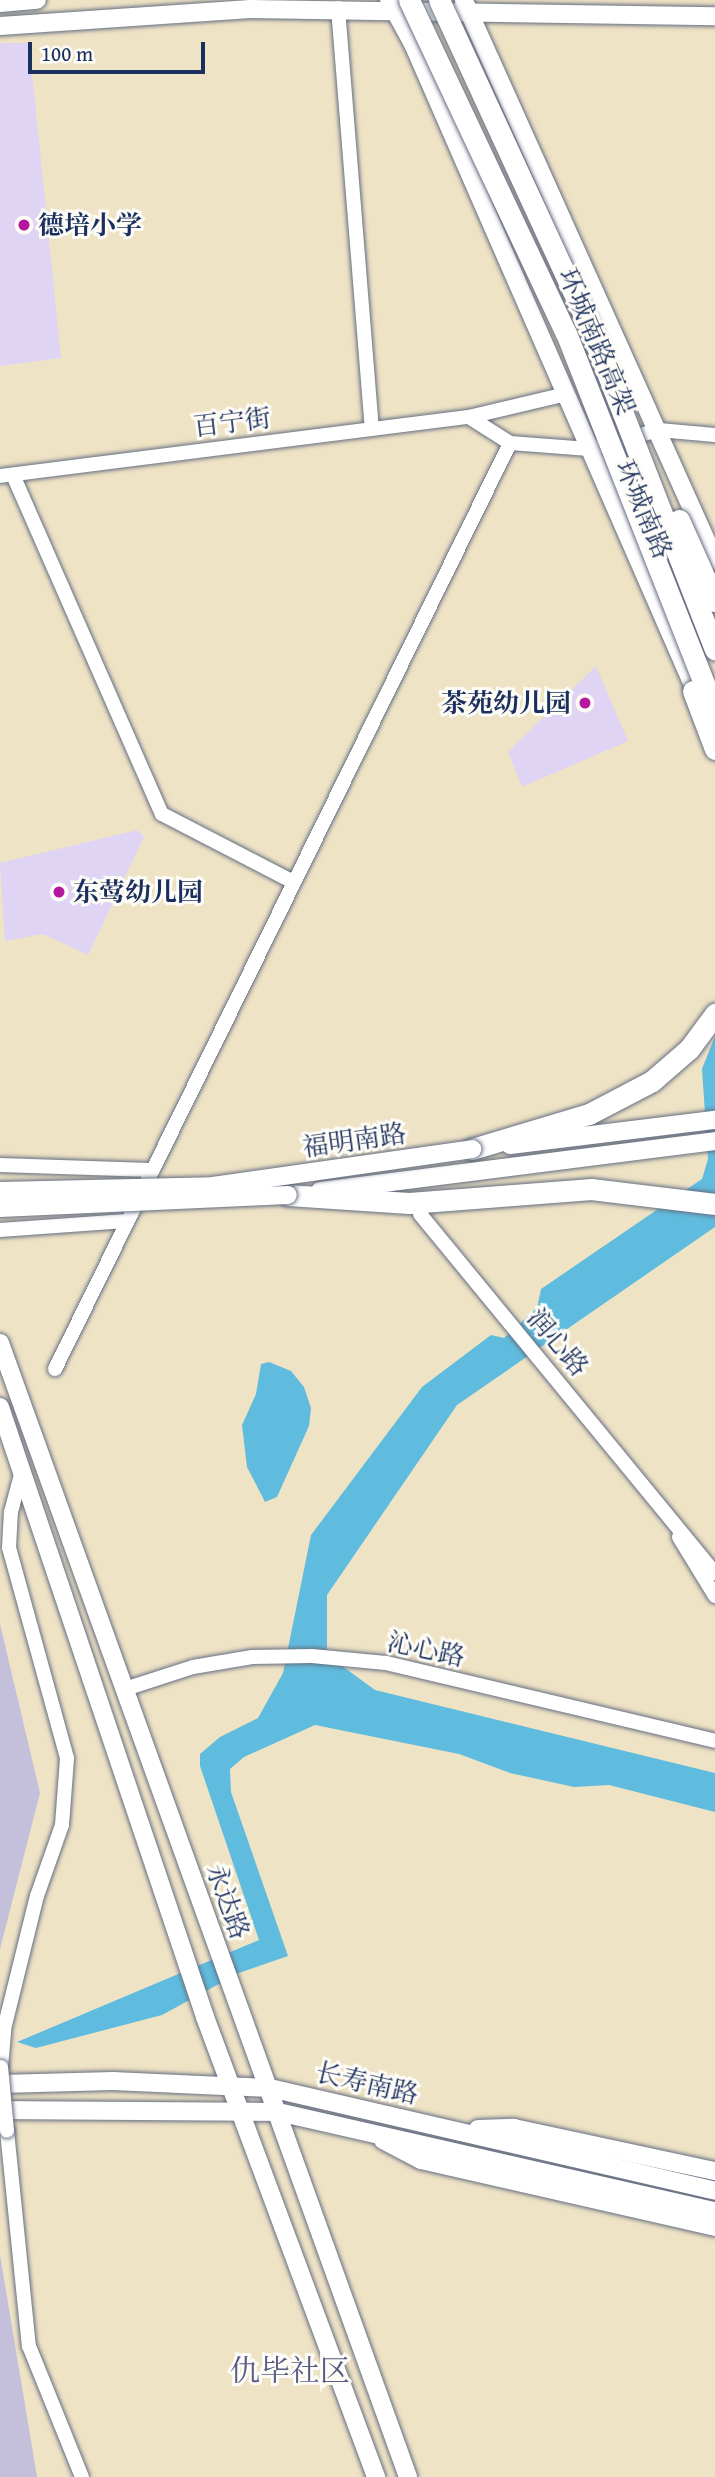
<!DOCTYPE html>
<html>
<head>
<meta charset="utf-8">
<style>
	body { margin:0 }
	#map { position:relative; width:715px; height:2477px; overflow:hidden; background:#efe3c5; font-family:"Gentium Book Plus","Noto Serif SC",serif }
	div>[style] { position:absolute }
	.built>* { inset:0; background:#e0d4f4 }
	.industrial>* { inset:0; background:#c4c0db }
	.water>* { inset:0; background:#60bcde }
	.roads { filter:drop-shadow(0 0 2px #656e82) drop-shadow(0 0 2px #656e82) }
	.minor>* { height:14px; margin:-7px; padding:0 7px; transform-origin:7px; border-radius:7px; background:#fff }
	.major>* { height:18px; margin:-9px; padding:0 9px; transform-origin:9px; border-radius:9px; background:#fff }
	.highway>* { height:21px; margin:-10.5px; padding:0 10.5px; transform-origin:10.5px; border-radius:10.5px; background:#fff }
	.bridges { filter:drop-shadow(0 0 2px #656e82) drop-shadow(0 0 2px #656e82) }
	.minor-bridge>* { height:14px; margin:-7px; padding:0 7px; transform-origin:7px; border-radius:7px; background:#fff }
	.major-bridge>* { height:18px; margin:-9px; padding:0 9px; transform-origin:9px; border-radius:9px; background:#fff }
	.highway-bridge>* { height:21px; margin:-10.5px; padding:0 10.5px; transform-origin:10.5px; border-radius:10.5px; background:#fff }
	.dots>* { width:19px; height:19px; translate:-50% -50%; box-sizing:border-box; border:4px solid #fdfcf7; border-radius:50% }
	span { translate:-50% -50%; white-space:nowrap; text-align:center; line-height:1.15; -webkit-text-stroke:6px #fdfcf7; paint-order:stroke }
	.poi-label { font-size:26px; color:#1b2f5e; font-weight:700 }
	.left { translate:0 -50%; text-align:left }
	.right { translate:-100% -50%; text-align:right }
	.street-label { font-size:26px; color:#1b2f5e }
	.quarter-label { font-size:30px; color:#575b87 }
	.scale { position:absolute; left:28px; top:42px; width:177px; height:32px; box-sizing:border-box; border:4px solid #1b2f5e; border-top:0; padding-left:9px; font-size:21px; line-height:24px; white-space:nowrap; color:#1b2f5e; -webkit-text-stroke:5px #fdfcf7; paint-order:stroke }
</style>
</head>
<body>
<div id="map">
	<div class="built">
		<i style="clip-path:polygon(0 43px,29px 43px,61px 358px,0 366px)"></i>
		<i style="clip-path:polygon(596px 666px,628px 741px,522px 787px,508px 752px)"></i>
		<i style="clip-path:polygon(137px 830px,144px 837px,88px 955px,43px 934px,5px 941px,0 863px)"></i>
	</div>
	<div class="industrial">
		<i style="clip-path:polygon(0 1624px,40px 1793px,0 1949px)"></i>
		<i style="clip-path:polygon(0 2255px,37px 2477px,0 2477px)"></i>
	</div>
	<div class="water">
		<i style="clip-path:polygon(715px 1036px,715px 1227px,457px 1405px,327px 1595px,327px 1655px,375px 1690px,715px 1773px,715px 1812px,609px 1785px,574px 1787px,510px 1773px,459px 1754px,315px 1725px,244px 1757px,230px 1769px,231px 1792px,288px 1956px,239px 1973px,162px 2015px,36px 2048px,17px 2042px,259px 1940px,200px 1766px,200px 1754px,220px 1737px,258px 1718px,283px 1673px,311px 1535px,422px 1387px,491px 1335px,504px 1338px,537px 1308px,541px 1289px,702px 1179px,708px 1159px,702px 1069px)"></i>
		<i style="clip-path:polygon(269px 1362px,291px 1371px,304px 1387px,311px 1408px,309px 1426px,277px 1497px,265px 1502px,247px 1467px,242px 1425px,256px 1394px,261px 1364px)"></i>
	</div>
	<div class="roads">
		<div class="minor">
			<i style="left:338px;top:8px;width:422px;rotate:85.4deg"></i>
			<i style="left:469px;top:417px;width:49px;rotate:32.4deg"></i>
			<i style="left:510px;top:443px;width:79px;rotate:4.3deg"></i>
			<i style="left:589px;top:449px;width:73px;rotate:-15.2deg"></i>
			<i style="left:659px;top:430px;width:56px;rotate:5.1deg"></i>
			<i style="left:13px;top:475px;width:370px;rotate:66.3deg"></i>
			<i style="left:162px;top:814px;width:148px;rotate:27.4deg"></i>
			<i style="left:0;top:476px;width:473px;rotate:-7.2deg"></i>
			<i style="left:469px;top:417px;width:100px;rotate:-13.3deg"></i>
			<i style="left:0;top:1165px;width:150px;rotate:1.9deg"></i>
			<i style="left:420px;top:1214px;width:465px;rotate:50.6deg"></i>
			<i style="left:0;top:1230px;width:126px;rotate:-4.1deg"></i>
			<i style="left:55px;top:1369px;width:1032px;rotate:-63.83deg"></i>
			<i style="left:679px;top:1537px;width:69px;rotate:58.6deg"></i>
			<i style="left:125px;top:1689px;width:71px;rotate:-17.9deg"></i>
			<i style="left:193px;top:1667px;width:60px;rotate:-9.6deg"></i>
			<i style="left:252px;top:1657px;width:60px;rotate:-1deg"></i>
			<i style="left:312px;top:1656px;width:74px;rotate:5.4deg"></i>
			<i style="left:386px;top:1663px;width:338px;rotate:13.3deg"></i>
			<i style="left:1px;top:2067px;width:38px;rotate:-85deg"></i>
			<i style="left:4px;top:2029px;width:137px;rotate:-76.1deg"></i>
			<i style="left:37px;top:1896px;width:75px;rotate:-70.6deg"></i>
			<i style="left:62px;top:1825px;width:67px;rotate:-85.7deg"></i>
			<i style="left:67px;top:1758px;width:218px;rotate:-105.4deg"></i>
			<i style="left:9px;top:1548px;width:36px;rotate:-87deg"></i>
			<i style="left:11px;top:1512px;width:42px;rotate:-75deg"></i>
			<i style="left:7px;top:2131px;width:216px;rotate:84.2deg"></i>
			<i style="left:29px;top:2346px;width:141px;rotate:68deg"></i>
		</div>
		<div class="major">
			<i style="left:389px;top:0;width:50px;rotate:61.4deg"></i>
			<i style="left:413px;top:44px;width:717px;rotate:66.4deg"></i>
			<i style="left:464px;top:1px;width:613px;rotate:65.82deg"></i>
			<i style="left:0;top:3px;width:37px;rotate:-5deg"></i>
			<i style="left:0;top:26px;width:251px;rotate:-3.9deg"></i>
			<i style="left:250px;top:9px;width:465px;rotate:0.9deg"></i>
			<i style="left:510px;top:1145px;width:207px;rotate:-7deg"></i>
			<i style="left:320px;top:1191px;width:398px;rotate:-7.2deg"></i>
			<i style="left:0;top:1343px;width:1205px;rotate:70.21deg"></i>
			<i style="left:0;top:1407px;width:644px;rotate:71.42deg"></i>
			<i style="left:205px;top:2017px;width:491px;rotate:69.6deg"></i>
			<i style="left:0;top:2084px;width:113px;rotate:-1.5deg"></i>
			<i style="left:113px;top:2081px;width:157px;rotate:2.6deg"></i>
			<i style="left:270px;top:2088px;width:457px;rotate:13deg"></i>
			<i style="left:0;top:2110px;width:278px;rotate:0.4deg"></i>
			<i style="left:278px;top:2112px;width:448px;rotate:12.8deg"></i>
			<i style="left:478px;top:2129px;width:36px;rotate:-2deg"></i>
			<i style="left:514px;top:2128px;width:206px;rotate:12.1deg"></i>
			<i style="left:383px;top:2140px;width:43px;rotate:27.8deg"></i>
			<i style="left:421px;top:2160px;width:302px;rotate:12.8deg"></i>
		</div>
		<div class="highway">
			<i style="left:472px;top:1149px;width:122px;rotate:-16.7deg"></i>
			<i style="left:589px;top:1114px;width:71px;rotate:-27.6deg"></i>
			<i style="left:652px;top:1081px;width:49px;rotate:-40.9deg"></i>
			<i style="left:689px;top:1049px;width:44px;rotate:-53.4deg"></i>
			<i style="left:288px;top:1195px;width:121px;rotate:3.8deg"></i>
			<i style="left:409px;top:1203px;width:183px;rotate:-4.4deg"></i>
			<i style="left:591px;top:1189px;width:125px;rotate:6.9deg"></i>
		</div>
	</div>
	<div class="bridges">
		<div class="minor-bridge">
			<i style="left:1px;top:2067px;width:64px;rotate:84.6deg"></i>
		</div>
		<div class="major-bridge">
			<i style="left:0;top:1191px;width:213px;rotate:-1.3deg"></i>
			<i style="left:213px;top:1186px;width:262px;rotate:-8.1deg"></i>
			<i style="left:0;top:1208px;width:288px;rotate:-2.6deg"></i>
		</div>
		<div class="highway-bridge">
			<i style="left:409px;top:0;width:368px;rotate:64.8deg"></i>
			<i style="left:566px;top:333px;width:404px;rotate:68.5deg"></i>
			<i style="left:439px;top:0;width:362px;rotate:65.3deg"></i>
			<i style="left:590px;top:329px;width:344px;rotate:68.7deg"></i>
			<i style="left:679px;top:520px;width:89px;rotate:66deg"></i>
			<i style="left:693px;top:691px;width:62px;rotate:69.2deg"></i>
		</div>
	</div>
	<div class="dots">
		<i style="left:24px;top:225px;background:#b5179e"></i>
		<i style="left:585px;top:703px;background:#b5179e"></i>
		<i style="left:59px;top:892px;background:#b5179e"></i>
	</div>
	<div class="poi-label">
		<span class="left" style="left:38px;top:225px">德培小学</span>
		<span class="right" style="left:571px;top:703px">茶苑幼儿园</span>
		<span class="left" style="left:73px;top:892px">东莺幼儿园</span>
	</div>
	<div class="street-label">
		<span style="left:597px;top:341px;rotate:67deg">环城南路高架</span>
		<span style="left:232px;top:422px;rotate:-7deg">百宁街</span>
		<span style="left:644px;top:509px;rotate:67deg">环城南路</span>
		<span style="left:354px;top:1140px;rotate:-8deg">福明南路</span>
		<span style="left:558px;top:1342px;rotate:50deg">润心路</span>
		<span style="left:426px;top:1649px;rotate:12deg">沁心路</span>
		<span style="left:228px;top:1901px;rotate:70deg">永达路</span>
		<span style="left:367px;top:2083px;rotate:13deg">长寿南路</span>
	</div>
	<div class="quarter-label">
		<span style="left:290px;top:2370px">仇毕社区</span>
	</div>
	<div class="scale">100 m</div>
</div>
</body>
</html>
